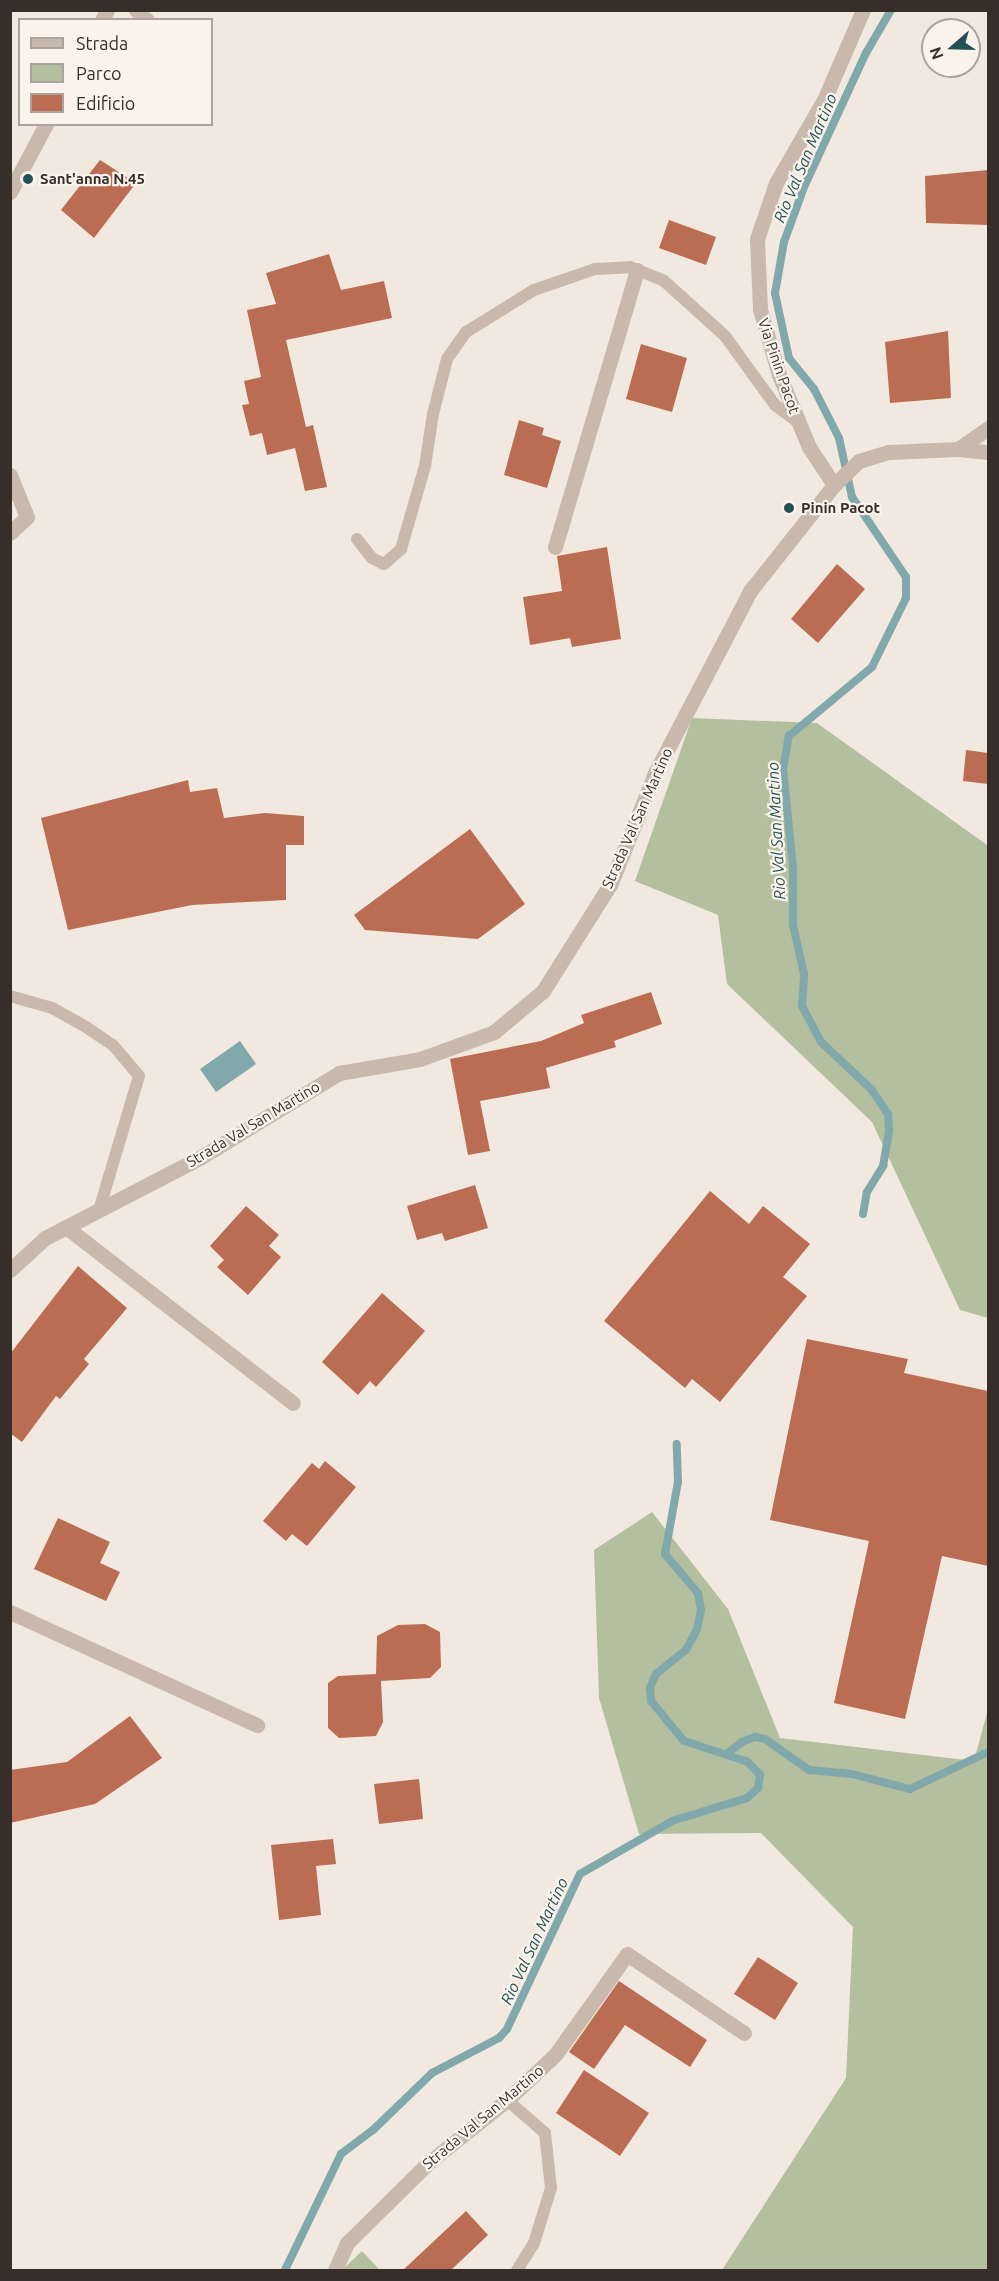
<!DOCTYPE html>
<html>
<head>
<meta charset="utf-8">
<style>
	body { margin:0 }
	#map { position:relative; width:999px; height:2281px; overflow:hidden; background:#f1e9df; font-family:Ubuntu,sans-serif }
	div>[style] { position:absolute }
	.green>* { inset:0; background:#b4bfa0 }
	.water>* { inset:0; background:#81a9ab }
	.stream>* { height:8px; margin:-4px; padding:0 4px; transform-origin:4px; border-radius:4px; background:#81a9ab }
	.building>* { inset:0; background:#bb6d53 }
	.service>* { height:12px; margin:-6px; padding:0 6px; transform-origin:6px; border-radius:6px; background:#c8b9ac }
	.minor>* { height:15px; margin:-7.5px; padding:0 7.5px; transform-origin:7.5px; border-radius:7.5px; background:#c8b9ac }
	.tertiary>* { height:15px; margin:-7.5px; padding:0 7.5px; transform-origin:7.5px; border-radius:7.5px; background:#c8b9ac }
	.dots>* { width:16px; height:16px; translate:-50% -50%; box-sizing:border-box; border:3px solid #f9f3eb; border-radius:50% }
	span { translate:-50% -50%; white-space:nowrap; text-align:center; line-height:1.15; -webkit-text-stroke:4.5px #f9f3eb; paint-order:stroke }
	.poi-label { font-size:15px; color:#372e2a; font-weight:700 }
	.left { translate:0 -50%; text-align:left }
	.street-label { font-size:15px; color:#372e2a }
	.water-label { font-size:16px; color:#235155; font-style:italic }
	.frame { position:absolute; inset:0; border:12px solid #372e2a; pointer-events:none }
	.legend { position:absolute; left:18px; top:18px; width:195px; height:108px; box-sizing:border-box; background:#f9f3eb; border:2px solid #aba49e; margin:0; padding:8px 10px; list-style:none; font-size:18px; color:#372e2a }
	.legend li { display:flex; align-items:center; gap:12px; height:30px }
	.legend b { width:30px; border:2px solid #aba49e }
	.north { position:absolute; left:921px; top:18px; width:60px; height:60px; box-sizing:border-box; background:#f9f3eb; border:2px solid #aba49e; border-radius:50%; rotate:250deg; font-size:16px; font-weight:700; line-height:24px; text-align:center; color:#372e2a }
	.north::after { content:''; display:block; margin:auto; width:21px; height:27px; background:#235155; clip-path:polygon(50% 0,100% 100%,50% 72%,0 100%) }
</style>
</head>
<body>
<div id="map">
	<div class="green">
		<i style="clip-path:polygon(692px 718px,817px 723px,987px 845px,988px 1318px,960px 1310px,872px 1122px,727px 984px,718px 915px,635px 881px)"></i>
		<i style="clip-path:polygon(652px 1512px,728px 1609px,780px 1738px,974px 1761px,988px 1709px,988px 2270px,722px 2270px,846px 2078px,853px 1927px,761px 1833px,639px 1834px,599px 1698px,594px 1550px)"></i>
		<i style="clip-path:polygon(362px 2251px,380px 2270px,342px 2270px)"></i>
	</div>
	<div class="water">
		<i style="clip-path:polygon(240px 1041px,256px 1064px,216px 1092px,200px 1069px)"></i>
	</div>
	<div class="stream">
		<i style="left:863px;top:1214px;width:22px;rotate:-80deg"></i>
		<i style="left:867px;top:1192px;width:31px;rotate:-58deg"></i>
		<i style="left:883px;top:1166px;width:36px;rotate:-80deg"></i>
		<i style="left:889px;top:1131px;width:17px;rotate:-93deg"></i>
		<i style="left:888px;top:1114px;width:29px;rotate:-124deg"></i>
		<i style="left:872px;top:1090px;width:70px;rotate:-136.7deg"></i>
		<i style="left:821px;top:1042px;width:41px;rotate:-117.8deg"></i>
		<i style="left:802px;top:1006px;width:32px;rotate:-86deg"></i>
		<i style="left:804px;top:974px;width:50px;rotate:-102.7deg"></i>
		<i style="left:793px;top:925px;width:58px;rotate:-90deg"></i>
		<i style="left:793px;top:867px;width:99px;rotate:-95.8deg"></i>
		<i style="left:783px;top:769px;width:34px;rotate:-80deg"></i>
		<i style="left:789px;top:736px;width:108px;rotate:-39.7deg"></i>
		<i style="left:872px;top:667px;width:77px;rotate:-63.8deg"></i>
		<i style="left:906px;top:598px;width:21px;rotate:-90deg"></i>
		<i style="left:906px;top:577px;width:97px;rotate:-124deg"></i>
		<i style="left:852px;top:497px;width:60px;rotate:-102.4deg"></i>
		<i style="left:839px;top:438px;width:55px;rotate:-117deg"></i>
		<i style="left:814px;top:389px;width:40px;rotate:-129deg"></i>
		<i style="left:789px;top:358px;width:66px;rotate:-102.2deg"></i>
		<i style="left:775px;top:293px;width:52px;rotate:-80deg"></i>
		<i style="left:784px;top:242px;width:59px;rotate:-70deg"></i>
		<i style="left:804px;top:187px;width:148px;rotate:-65.2deg"></i>
		<i style="left:866px;top:53px;width:50px;rotate:-59.8deg"></i>
		<i style="left:728px;top:1753px;width:18px;rotate:-38deg"></i>
		<i style="left:742px;top:1742px;width:14px;rotate:-21deg"></i>
		<i style="left:755px;top:1737px;width:10px;rotate:11deg"></i>
		<i style="left:765px;top:1739px;width:54px;rotate:35.2deg"></i>
		<i style="left:809px;top:1770px;width:43px;rotate:5.3deg"></i>
		<i style="left:852px;top:1774px;width:60px;rotate:14.5deg"></i>
		<i style="left:910px;top:1789px;width:86px;rotate:-25.4deg"></i>
		<i style="left:285px;top:2270px;width:129px;rotate:-64.2deg"></i>
		<i style="left:341px;top:2154px;width:40px;rotate:-37deg"></i>
		<i style="left:373px;top:2130px;width:82px;rotate:-44deg"></i>
		<i style="left:432px;top:2073px;width:76px;rotate:-27.6deg"></i>
		<i style="left:499px;top:2038px;width:12px;rotate:-48deg"></i>
		<i style="left:507px;top:2029px;width:171px;rotate:-64.8deg"></i>
		<i style="left:580px;top:1874px;width:106px;rotate:-29.9deg"></i>
		<i style="left:672px;top:1821px;width:78px;rotate:-17deg"></i>
		<i style="left:747px;top:1798px;width:15px;rotate:-42deg"></i>
		<i style="left:758px;top:1788px;width:13px;rotate:-81deg"></i>
		<i style="left:760px;top:1775px;width:18px;rotate:-133deg"></i>
		<i style="left:748px;top:1762px;width:67px;rotate:-161.8deg"></i>
		<i style="left:684px;top:1741px;width:52px;rotate:-129.5deg"></i>
		<i style="left:651px;top:1701px;width:13px;rotate:-94deg"></i>
		<i style="left:650px;top:1688px;width:15px;rotate:-67deg"></i>
		<i style="left:656px;top:1674px;width:38px;rotate:-39deg"></i>
		<i style="left:686px;top:1650px;width:24px;rotate:-62deg"></i>
		<i style="left:697px;top:1629px;width:19px;rotate:-78deg"></i>
		<i style="left:701px;top:1610px;width:17px;rotate:-100deg"></i>
		<i style="left:698px;top:1593px;width:51px;rotate:-130.2deg"></i>
		<i style="left:665px;top:1554px;width:73px;rotate:-79.8deg"></i>
		<i style="left:678px;top:1482px;width:38px;rotate:-92deg"></i>
	</div>
	<div class="building">
		<i style="clip-path:polygon(100px 160px,136px 183px,94px 238px,61px 210px)"></i>
		<i style="clip-path:polygon(988px 170px,988px 225px,926px 223px,925px 176px)"></i>
		<i style="clip-path:polygon(669px 220px,716px 237px,706px 265px,659px 248px)"></i>
		<i style="clip-path:polygon(329px 254px,341px 290px,384px 281px,392px 318px,286px 340px,306px 427px,313px 425px,327px 487px,305px 491px,295px 448px,267px 455px,262px 433px,250px 436px,242px 405px,249px 404px,244px 381px,261px 377px,247px 310px,276px 304px,266px 273px)"></i>
		<i style="clip-path:polygon(948px 331px,951px 398px,890px 403px,885px 342px)"></i>
		<i style="clip-path:polygon(641px 344px,687px 358px,672px 412px,626px 399px)"></i>
		<i style="clip-path:polygon(519px 420px,544px 428px,542px 435px,561px 441px,547px 488px,504px 475px)"></i>
		<i style="clip-path:polygon(607px 547px,621px 639px,572px 647px,570px 638px,530px 645px,523px 597px,562px 591px,557px 556px)"></i>
		<i style="clip-path:polygon(837px 564px,865px 589px,818px 643px,791px 619px)"></i>
		<i style="clip-path:polygon(966px 750px,988px 753px,988px 784px,963px 781px)"></i>
		<i style="clip-path:polygon(188px 780px,190px 792px,217px 788px,224px 818px,265px 813px,304px 816px,304px 845px,286px 845px,286px 900px,192px 905px,68px 930px,41px 818px)"></i>
		<i style="clip-path:polygon(470px 829px,525px 904px,478px 939px,365px 930px,354px 915px)"></i>
		<i style="clip-path:polygon(651px 992px,662px 1024px,614px 1041px,616px 1047px,546px 1068px,550px 1088px,480px 1101px,490px 1151px,468px 1155px,450px 1059px,541px 1041px,584px 1023px,581px 1015px)"></i>
		<i style="clip-path:polygon(475px 1185px,488px 1228px,445px 1241px,442px 1233px,417px 1240px,407px 1206px)"></i>
		<i style="clip-path:polygon(710px 1191px,749px 1224px,763px 1206px,810px 1244px,783px 1277px,807px 1296px,720px 1402px,692px 1379px,685px 1388px,604px 1321px)"></i>
		<i style="clip-path:polygon(246px 1206px,279px 1235px,269px 1246px,281px 1257px,248px 1295px,217px 1267px,224px 1260px,210px 1246px)"></i>
		<i style="clip-path:polygon(78px 1266px,127px 1308px,84px 1359px,89px 1364px,60px 1399px,56px 1396px,22px 1442px,10px 1433px,10px 1354px)"></i>
		<i style="clip-path:polygon(382px 1293px,425px 1331px,376px 1387px,370px 1381px,358px 1395px,322px 1362px)"></i>
		<i style="clip-path:polygon(807px 1339px,908px 1359px,904px 1373px,988px 1391px,988px 1566px,942px 1556px,905px 1719px,834px 1703px,869px 1541px,770px 1520px)"></i>
		<i style="clip-path:polygon(325px 1461px,356px 1487px,307px 1546px,292px 1534px,286px 1541px,263px 1521px,312px 1463px,319px 1469px)"></i>
		<i style="clip-path:polygon(58px 1518px,110px 1542px,100px 1563px,120px 1572px,106px 1601px,34px 1569px)"></i>
		<i style="clip-path:polygon(425px 1624px,440px 1632px,441px 1667px,430px 1678px,381px 1681px,383px 1722px,376px 1736px,339px 1738px,328px 1728px,328px 1683px,338px 1676px,376px 1674px,377px 1636px,398px 1625px)"></i>
		<i style="clip-path:polygon(130px 1716px,162px 1758px,95px 1804px,10px 1823px,10px 1770px,67px 1762px)"></i>
		<i style="clip-path:polygon(419px 1779px,423px 1819px,379px 1824px,374px 1784px)"></i>
		<i style="clip-path:polygon(333px 1839px,336px 1864px,316px 1866px,321px 1915px,279px 1920px,271px 1845px)"></i>
		<i style="clip-path:polygon(758px 1957px,798px 1983px,775px 2020px,734px 1994px)"></i>
		<i style="clip-path:polygon(619px 1981px,707px 2040px,690px 2067px,625px 2025px,594px 2069px,569px 2052px)"></i>
		<i style="clip-path:polygon(584px 2070px,649px 2113px,620px 2156px,556px 2113px)"></i>
		<i style="clip-path:polygon(466px 2211px,488px 2235px,450px 2271px,402px 2271px)"></i>
	</div>
	<div class="service">
		<i style="left:357px;top:539px;width:24px;rotate:52deg"></i>
		<i style="left:372px;top:558px;width:13px;rotate:27deg"></i>
		<i style="left:384px;top:564px;width:23px;rotate:-41deg"></i>
		<i style="left:401px;top:549px;width:86px;rotate:-73.9deg"></i>
		<i style="left:425px;top:466px;width:53px;rotate:-81.3deg"></i>
		<i style="left:433px;top:414px;width:57px;rotate:-75.7deg"></i>
		<i style="left:447px;top:359px;width:33px;rotate:-55deg"></i>
		<i style="left:466px;top:332px;width:80px;rotate:-31.7deg"></i>
		<i style="left:534px;top:290px;width:65px;rotate:-19deg"></i>
		<i style="left:595px;top:269px;width:35px;rotate:-3deg"></i>
		<i style="left:630px;top:267px;width:35px;rotate:22deg"></i>
		<i style="left:663px;top:280px;width:84px;rotate:42.1deg"></i>
		<i style="left:725px;top:336px;width:85px;rotate:54.1deg"></i>
		<i style="left:775px;top:405px;width:30px;rotate:37deg"></i>
		<i style="left:10px;top:996px;width:44px;rotate:15.9deg"></i>
		<i style="left:52px;top:1008px;width:39px;rotate:29deg"></i>
		<i style="left:86px;top:1027px;width:32px;rotate:34deg"></i>
		<i style="left:113px;top:1045px;width:40px;rotate:50deg"></i>
		<i style="left:139px;top:1076px;width:140px;rotate:106.6deg"></i>
		<i style="left:507px;top:2100px;width:50px;rotate:41deg"></i>
		<i style="left:545px;top:2133px;width:55px;rotate:83.8deg"></i>
		<i style="left:551px;top:2188px;width:58px;rotate:107.2deg"></i>
		<i style="left:534px;top:2243px;width:32px;rotate:122deg"></i>
	</div>
	<div class="minor">
		<i style="left:136px;top:10px;width:15px;rotate:42deg"></i>
		<i style="left:102px;top:20px;width:11px;rotate:-63deg"></i>
		<i style="left:10px;top:192px;width:77px;rotate:-62.1deg"></i>
		<i style="left:958px;top:449px;width:37px;rotate:-35deg"></i>
		<i style="left:10px;top:475px;width:45px;rotate:68deg"></i>
		<i style="left:27px;top:517px;width:23px;rotate:137deg"></i>
		<i style="left:834px;top:485px;width:45px;rotate:-123.3deg"></i>
		<i style="left:809px;top:447px;width:78px;rotate:-112.6deg"></i>
		<i style="left:779px;top:375px;width:69px;rotate:-106.1deg"></i>
		<i style="left:760px;top:309px;width:70px;rotate:-92.5deg"></i>
		<i style="left:757px;top:239px;width:59px;rotate:-71.3deg"></i>
		<i style="left:776px;top:183px;width:96px;rotate:-60deg"></i>
		<i style="left:824px;top:100px;width:98px;rotate:-66.6deg"></i>
		<i style="left:555px;top:547px;width:289px;rotate:-73.5deg"></i>
		<i style="left:66px;top:1227px;width:287px;rotate:37.8deg"></i>
		<i style="left:10px;top:1612px;width:272px;rotate:24.6deg"></i>
		<i style="left:335px;top:2270px;width:30px;rotate:-66deg"></i>
		<i style="left:347px;top:2243px;width:114px;rotate:-44.6deg"></i>
		<i style="left:428px;top:2163px;width:101px;rotate:-38.6deg"></i>
		<i style="left:507px;top:2100px;width:66px;rotate:-43.2deg"></i>
		<i style="left:555px;top:2055px;width:124px;rotate:-54.5deg"></i>
		<i style="left:627px;top:1954px;width:141px;rotate:34deg"></i>
	</div>
	<div class="tertiary">
		<i style="left:10px;top:1270px;width:47px;rotate:-42.4deg"></i>
		<i style="left:45px;top:1238px;width:176px;rotate:-27.4deg"></i>
		<i style="left:201px;top:1157px;width:162px;rotate:-31.3deg"></i>
		<i style="left:339px;top:1073px;width:82px;rotate:-9.8deg"></i>
		<i style="left:420px;top:1059px;width:79px;rotate:-20deg"></i>
		<i style="left:494px;top:1032px;width:64px;rotate:-39.9deg"></i>
		<i style="left:543px;top:991px;width:128px;rotate:-57.8deg"></i>
		<i style="left:611px;top:883px;width:118px;rotate:-68.2deg"></i>
		<i style="left:655px;top:773px;width:205px;rotate:-62.4deg"></i>
		<i style="left:750px;top:591px;width:135px;rotate:-51.6deg"></i>
		<i style="left:834px;top:485px;width:35px;rotate:-44deg"></i>
		<i style="left:859px;top:461px;width:31px;rotate:-17deg"></i>
		<i style="left:889px;top:452px;width:69px;rotate:-2.5deg"></i>
		<i style="left:958px;top:449px;width:30px;rotate:6deg"></i>
	</div>
	<div class="dots">
		<i style="left:28px;top:179px;background:#235155"></i>
		<i style="left:789px;top:508px;background:#235155"></i>
	</div>
	<div class="poi-label">
		<span class="left" style="left:40px;top:179px">Sant'anna N.45</span>
		<span class="left" style="left:801px;top:508px">Pinin Pacot</span>
	</div>
	<div class="street-label">
		<span style="left:779px;top:366px;rotate:71deg">Via Pinin Pacot</span>
		<span style="left:637px;top:818px;rotate:-66deg">Strada Val San Martino</span>
		<span style="left:253px;top:1124px;rotate:-31deg">Strada Val San Martino</span>
		<span style="left:483px;top:2117px;rotate:-40deg">Strada Val San Martino</span>
	</div>
	<div class="water-label">
		<span style="left:805px;top:158px;rotate:-67deg">Rio Val San Martino</span>
		<span style="left:776px;top:831px;rotate:-93deg">Rio Val San Martino</span>
		<span style="left:534px;top:1941px;rotate:-65deg">Rio Val San Martino</span>
	</div>
	<div class="frame"></div>
	<ul class="legend">
	<li><b style="height:8px;background:#c8b9ac"></b>Strada</li>
	<li><b style="height:16px;background:#b4bfa0"></b>Parco</li>
	<li><b style="height:16px;background:#bb6d53"></b>Edificio</li>
	</ul>
	<div class="north">N</div>
</div>
</body>
</html>
